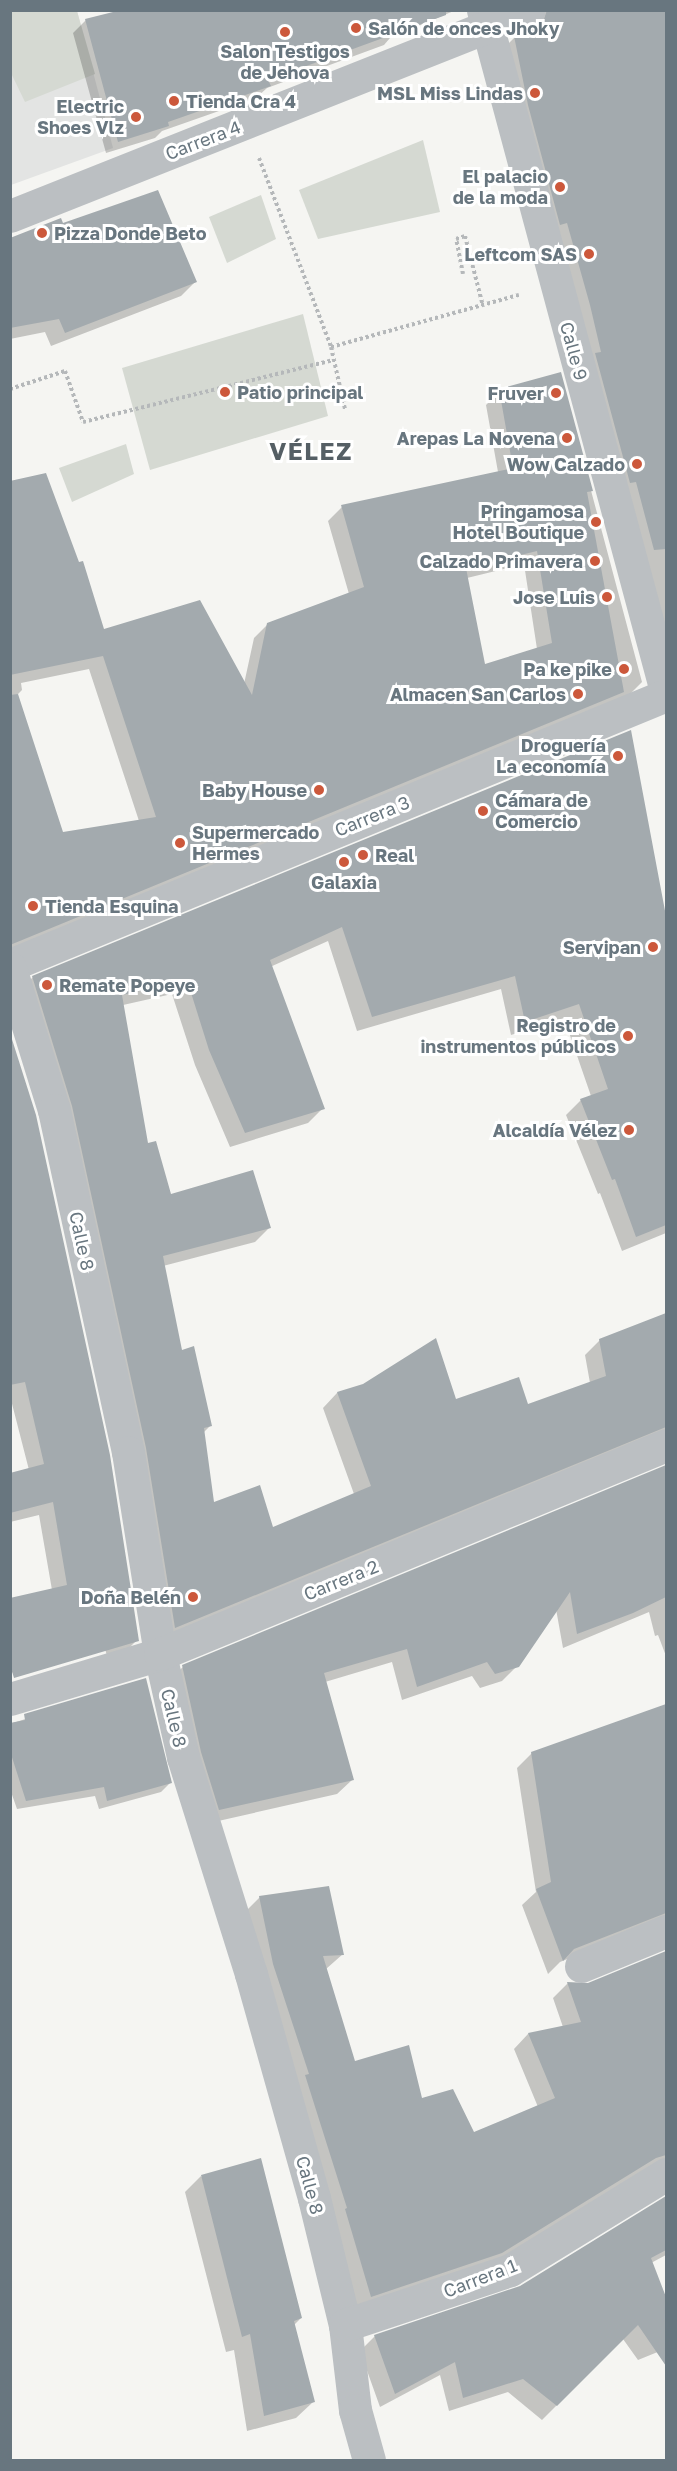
<!DOCTYPE html>
<html>
<head>
<meta charset="utf-8">
<style>
	body { margin:0 }
	#map { position:relative; width:677px; height:2471px; overflow:hidden; background:#f5f5f2; font-family:"Golos Text",sans-serif }
	div>[style] { position:absolute }
	.built>* { inset:0; background:#e3e4e3 }
	.green>* { inset:0; background:#d5d9d2 }
	.shadow>* { inset:0; background:#0003 }
	.building>* { inset:0; background:#a3aaae }
	.path>* { height:4px; margin-top:-2px; transform-origin:0; background:repeating-linear-gradient(90deg,#b5b8ba 0 3px,transparent 0 6px) }
	.minor>* { height:33px; margin:-16.5px; padding:0 16.5px; transform-origin:16.5px; border-radius:16.5px; background:#bbbfc2 }
	.dots>* { width:16px; height:16px; translate:-50% -50%; box-sizing:border-box; border:3px solid #fff; border-radius:50% }
	span { translate:-50% -50%; white-space:nowrap; text-align:center; line-height:1.15; -webkit-text-stroke:6px #fff; paint-order:stroke }
	.poi-label { font-size:18px; color:#68767f; font-weight:700 }
	.left { translate:0 -50%; text-align:left }
	.right { translate:-100% -50%; text-align:right }
	.street-label { font-size:18px; color:#68767f }
	.district-label { font-size:24px; color:#555f65; font-weight:700; letter-spacing:1.5px }
	.frame { position:absolute; inset:0; border:12px solid #68767f; pointer-events:none }
</style>
</head>
<body>
<div id="map">
	<div class="built">
		<i style="clip-path:polygon(11px 11px,77px 11px,113px 148px,11px 185px)"></i>
	</div>
	<div class="green">
		<i style="clip-path:polygon(10px 11px,77px 11px,95px 74px,25px 102px,11px 73px)"></i>
		<i style="clip-path:polygon(423px 140px,440px 212px,318px 239px,299px 190px)"></i>
		<i style="clip-path:polygon(261px 195px,276px 239px,227px 263px,209px 217px)"></i>
		<i style="clip-path:polygon(303px 314px,328px 416px,150px 470px,122px 368px)"></i>
		<i style="clip-path:polygon(126px 444px,134px 474px,72px 502px,59px 468px)"></i>
	</div>
	<div class="shadow">
		<i style="clip-path:polygon(128px 10px,456px 10px,390px 38px,384px 45px,267px 88px,256px 98px,162px 131px,155px 138px,106px 153px,73px 33px,86px 20px)"></i>
		<i style="clip-path:polygon(530px 10px,666px 10px,666px 660px,502px 50px,515px 37px,535px 27px,534px 17px)"></i>
		<i style="clip-path:polygon(62px 225px,195px 282px,181px 296px,51px 346px,45px 332px,10px 339px,10px 240px)"></i>
		<i style="clip-path:polygon(evenodd,560px 374px,642px 682px,628px 696px,10px 952px,10px 483px,103px 630px,244px 684px,254px 638px,268px 624px,349px 594px,328px 521px,342px 507px,498px 472px,486px 405px,500px 391px,560px 374px,524px 564px,537px 649px,483px 666px,467px 578px,524px 564px,560px 374px,89px 669px,139px 821px,62px 834px,17px 695px,22px 690px,21px 683px,89px 669px)"></i>
		<i style="clip-path:polygon(630px 732px,666px 923px,666px 1233px,622px 1251px,600px 1193px,598px 1194px,566px 1115px,581px 1100px,591px 1096px,564px 1018px,511px 1035px,501px 989px,357px 1031px,328px 941px,270px 967px,323px 1108px,308px 1123px,230px 1147px,195px 1065px,172px 994px,123px 1005px,147px 1145px,170px 1196px,270px 1227px,255px 1242px,163px 1266px,181px 1351px,210px 1426px,203px 1433px,213px 1504px,272px 1529px,354px 1494px,323px 1408px,337px 1393px,363px 1386px,455px 1401px,527px 1406px,590px 1383px,585px 1355px,600px 1340px,666px 1315px,666px 1450px,160px 1641px,18px 992px,33px 977px)"></i>
		<i style="clip-path:polygon(10px 1038px,137px 1640px,123px 1654px,108px 1659px,105px 1649px,10px 1673px,10px 1599px,52px 1590px,39px 1515px,10px 1522px,10px 1475px,29px 1470px,10px 1396px)"></i>
		<i style="clip-path:polygon(666px 1467px,666px 1656px,658px 1635px,655px 1636px,649px 1612px,563px 1648px,556px 1609px,517px 1666px,502px 1681px,480px 1688px,472px 1676px,402px 1700px,392px 1662px,325px 1682px,352px 1780px,337px 1794px,205px 1824px,168px 1681px,183px 1667px)"></i>
		<i style="clip-path:polygon(145px 1680px,170px 1783px,161px 1792px,99px 1809px,95px 1796px,17px 1809px,10px 1789px,10px 1724px)"></i>
		<i style="clip-path:polygon(666px 1706px,666px 1936px,643px 1928px,560px 1962px,548px 1974px,522px 1905px,536px 1892px,517px 1768px,532px 1753px)"></i>
		<i style="clip-path:polygon(260px 1897px,343px 1954px,326px 1969px,354px 2062px,473px 2134px,538px 2107px,514px 2049px,528px 2034px,563px 2027px,553px 1998px,568px 1983px,588px 1985px,666px 1953px,666px 2178px,486px 2267px,356px 2310px,245px 1912px)"></i>
		<i style="clip-path:polygon(201px 2176px,301px 2318px,294px 2325px,313px 2402px,296px 2418px,247px 2431px,234px 2350px,226px 2352px,185px 2192px)"></i>
		<i style="clip-path:polygon(666px 2197px,666px 2255px,651px 2263px,666px 2301px,665px 2349px,638px 2360px,623px 2339px,542px 2420px,508px 2392px,449px 2411px,440px 2375px,380px 2407px,360px 2351px,375px 2336px,520px 2287px)"></i>
	</div>
	<div class="building">
		<i style="clip-path:polygon(121px 10px,446px 10px,446px 15px,268px 80px,271px 86px,168px 122px,169px 126px,118px 142px,85px 19px)"></i>
		<i style="clip-path:polygon(547px 10px,666px 10px,666px 549px,654px 550px,636px 482px,630px 483px,595px 353px,601px 352px,590px 305px,567px 223px,560px 225px,528px 105px,514px 36px,543px 22px)"></i>
		<i style="clip-path:polygon(158px 190px,197px 282px,65px 333px,59px 319px,10px 328px,10px 238px,61px 218px,63px 223px)"></i>
		<i style="clip-path:polygon(evenodd,561px 372px,593px 491px,587px 492px,624px 692px,10px 945px,10px 695px,18px 694px,63px 832px,156px 817px,103px 656px,10px 675px,10px 481px,46px 473px,79px 562px,83px 561px,104px 629px,200px 600px,252px 695px,267px 623px,364px 587px,341px 505px,513px 468px,499px 389px,561px 372px,537px 551px,552px 643px,485px 664px,466px 568px,537px 551px)"></i>
		<i style="clip-path:polygon(631px 730px,666px 916px,666px 1225px,636px 1237px,615px 1179px,612px 1180px,580px 1099px,608px 1089px,579px 1004px,525px 1022px,515px 976px,372px 1017px,342px 927px,270px 960px,325px 1109px,245px 1133px,209px 1050px,187px 980px,122px 995px,148px 1143px,156px 1141px,171px 1194px,253px 1170px,271px 1228px,163px 1256px,182px 1350px,194px 1346px,212px 1426px,204px 1428px,214px 1502px,260px 1485px,273px 1527px,371px 1486px,337px 1392px,363px 1384px,436px 1338px,456px 1399px,519px 1377px,528px 1404px,606px 1376px,599px 1339px,666px 1313px,666px 1427px,175px 1628px,146px 1448px,72px 1106px,32px 976px)"></i>
		<i style="clip-path:polygon(10px 1033px,36px 1115px,110px 1455px,139px 1641px,14px 1678px,10px 1665px,10px 1598px,67px 1585px,53px 1502px,10px 1513px,10px 1473px,44px 1464px,25px 1382px,10px 1385px)"></i>
		<i style="clip-path:polygon(666px 1465px,666px 1597px,633px 1613px,577px 1634px,570px 1592px,519px 1667px,495px 1674px,487px 1662px,417px 1687px,407px 1649px,324px 1673px,354px 1780px,219px 1810px,201px 1752px,182px 1665px)"></i>
		<i style="clip-path:polygon(146px 1678px,172px 1783px,107px 1801px,104px 1787px,26px 1801px,10px 1751px,10px 1723px,25px 1720px,24px 1714px)"></i>
		<i style="clip-path:polygon(666px 1704px,666px 1913px,574px 1949px,563px 1961px,536px 1889px,551px 1882px,531px 1752px)"></i>
		<i style="clip-path:polygon(329px 1886px,344px 1955px,323px 1956px,355px 2061px,409px 2045px,422px 2098px,453px 2089px,474px 2132px,555px 2098px,528px 2033px,581px 2022px,567px 1982px,588px 1983px,666px 1951px,666px 2155px,656px 2158px,502px 2253px,371px 2297px,345px 2209px,347px 2208px,305px 2075px,309px 2074px,273px 1964px,259px 1896px)"></i>
		<i style="clip-path:polygon(261px 2158px,302px 2318px,294px 2321px,315px 2402px,264px 2416px,250px 2334px,242px 2337px,201px 2175px)"></i>
		<i style="clip-path:polygon(666px 2196px,666px 2250px,651px 2258px,666px 2297px,666px 2366px,638px 2325px,557px 2406px,523px 2379px,463px 2398px,455px 2362px,395px 2394px,374px 2335px,520px 2286px)"></i>
	</div>
	<div class="path">
		<i style="left:259px;top:158px;width:202px;rotate:69.1deg"></i>
		<i style="left:331px;top:347px;width:195px;rotate:-15.5deg"></i>
		<i style="left:463px;top:274px;width:36px;rotate:-101deg"></i>
		<i style="left:456px;top:239px;width:9px;rotate:-18deg"></i>
		<i style="left:465px;top:236px;width:72px;rotate:75.6deg"></i>
		<i style="left:331px;top:347px;width:64px;rotate:77.3deg"></i>
		<i style="left:10px;top:389px;width:58px;rotate:-18.1deg"></i>
		<i style="left:65px;top:371px;width:54px;rotate:70.6deg"></i>
		<i style="left:83px;top:422px;width:258px;rotate:-13.9deg"></i>
	</div>
	<div class="minor">
		<i style="left:483px;top:10px;width:705px;rotate:74.96deg"></i>
		<i style="left:10px;top:216px;width:558px;rotate:-21.65deg"></i>
		<i style="left:10px;top:965px;width:709px;rotate:-22.37deg"></i>
		<i style="left:10px;top:968px;width:149px;rotate:72.8deg"></i>
		<i style="left:54px;top:1110px;width:350px;rotate:77.8deg"></i>
		<i style="left:128px;top:1452px;width:205px;rotate:81deg"></i>
		<i style="left:160px;top:1654px;width:106px;rotate:77.4deg"></i>
		<i style="left:183px;top:1757px;width:227px;rotate:72.6deg"></i>
		<i style="left:251px;top:1974px;width:233px;rotate:74.3deg"></i>
		<i style="left:314px;top:2198px;width:131px;rotate:76.3deg"></i>
		<i style="left:345px;top:2325px;width:86px;rotate:83.3deg"></i>
		<i style="left:355px;top:2410px;width:52px;rotate:74.4deg"></i>
		<i style="left:10px;top:1699px;width:157px;rotate:-16.7deg"></i>
		<i style="left:160px;top:1654px;width:547px;rotate:-22.44deg"></i>
		<i style="left:581px;top:1966px;width:92px;rotate:-22.4deg"></i>
		<i style="left:345px;top:2325px;width:174px;rotate:-18.4deg"></i>
		<i style="left:510px;top:2270px;width:183px;rotate:-31.6deg"></i>
	</div>
	<div class="dots">
		<i style="left:356px;top:28px;background:#cc583b"></i>
		<i style="left:285px;top:32px;background:#cc583b"></i>
		<i style="left:535px;top:93px;background:#cc583b"></i>
		<i style="left:174px;top:101px;background:#cc583b"></i>
		<i style="left:136px;top:117px;background:#cc583b"></i>
		<i style="left:560px;top:187px;background:#cc583b"></i>
		<i style="left:42px;top:233px;background:#cc583b"></i>
		<i style="left:589px;top:254px;background:#cc583b"></i>
		<i style="left:225px;top:392px;background:#cc583b"></i>
		<i style="left:556px;top:393px;background:#cc583b"></i>
		<i style="left:567px;top:438px;background:#cc583b"></i>
		<i style="left:637px;top:464px;background:#cc583b"></i>
		<i style="left:596px;top:522px;background:#cc583b"></i>
		<i style="left:595px;top:561px;background:#cc583b"></i>
		<i style="left:607px;top:597px;background:#cc583b"></i>
		<i style="left:624px;top:669px;background:#cc583b"></i>
		<i style="left:578px;top:694px;background:#cc583b"></i>
		<i style="left:618px;top:756px;background:#cc583b"></i>
		<i style="left:319px;top:790px;background:#cc583b"></i>
		<i style="left:483px;top:811px;background:#cc583b"></i>
		<i style="left:180px;top:843px;background:#cc583b"></i>
		<i style="left:363px;top:855px;background:#cc583b"></i>
		<i style="left:344px;top:862px;background:#cc583b"></i>
		<i style="left:33px;top:906px;background:#cc583b"></i>
		<i style="left:653px;top:947px;background:#cc583b"></i>
		<i style="left:47px;top:985px;background:#cc583b"></i>
		<i style="left:628px;top:1036px;background:#cc583b"></i>
		<i style="left:629px;top:1130px;background:#cc583b"></i>
		<i style="left:193px;top:1597px;background:#cc583b"></i>
	</div>
	<div class="poi-label">
		<span class="left" style="left:368px;top:28px">Salón de onces Jhoky</span>
		<span style="left:285px;top:62px">Salon Testigos<br>de Jehova</span>
		<span class="right" style="left:523px;top:93px">MSL Miss Lindas</span>
		<span class="left" style="left:186px;top:101px">Tienda Cra 4</span>
		<span class="right" style="left:124px;top:117px">Electric<br>Shoes Vlz</span>
		<span class="right" style="left:548px;top:187px">El palacio<br>de la moda</span>
		<span class="left" style="left:54px;top:233px">Pizza Donde Beto</span>
		<span class="right" style="left:577px;top:254px">Leftcom SAS</span>
		<span class="left" style="left:237px;top:392px">Patio principal</span>
		<span class="right" style="left:544px;top:393px">Fruver</span>
		<span class="right" style="left:555px;top:438px">Arepas La Novena</span>
		<span class="right" style="left:625px;top:464px">Wow Calzado</span>
		<span class="right" style="left:584px;top:522px">Pringamosa<br>Hotel Boutique</span>
		<span class="right" style="left:583px;top:561px">Calzado Primavera</span>
		<span class="right" style="left:595px;top:597px">Jose Luis</span>
		<span class="right" style="left:612px;top:669px">Pa ke pike</span>
		<span class="right" style="left:566px;top:694px">Almacen San Carlos</span>
		<span class="right" style="left:606px;top:756px">Droguería<br>La economía</span>
		<span class="right" style="left:307px;top:790px">Baby House</span>
		<span class="left" style="left:495px;top:811px">Cámara de<br>Comercio</span>
		<span class="left" style="left:192px;top:843px">Supermercado<br>Hermes</span>
		<span class="left" style="left:375px;top:855px">Real</span>
		<span style="left:344px;top:882px">Galaxia</span>
		<span class="left" style="left:45px;top:906px">Tienda Esquina</span>
		<span class="right" style="left:641px;top:947px">Servipan</span>
		<span class="left" style="left:59px;top:985px">Remate Popeye</span>
		<span class="right" style="left:616px;top:1036px">Registro de<br>instrumentos públicos</span>
		<span class="right" style="left:617px;top:1130px">Alcaldía Vélez</span>
		<span class="right" style="left:181px;top:1597px">Doña Belén</span>
	</div>
	<div class="street-label">
		<span style="left:203px;top:140px;rotate:-21deg">Carrera 4</span>
		<span style="left:574px;top:351px;rotate:75deg">Calle 9</span>
		<span style="left:372px;top:816px;rotate:-22deg">Carrera 3</span>
		<span style="left:82px;top:1241px;rotate:78deg">Calle 8</span>
		<span style="left:341px;top:1580px;rotate:-22deg">Carrera 2</span>
		<span style="left:174px;top:1718px;rotate:77deg">Calle 8</span>
		<span style="left:310px;top:2185px;rotate:75deg">Calle 8</span>
		<span style="left:480px;top:2278px;rotate:-21deg">Carrera 1</span>
	</div>
	<div class="district-label">
		<span style="left:311px;top:451px">VÉLEZ</span>
	</div>
	<div class="frame"></div>
</div>
</body>
</html>
